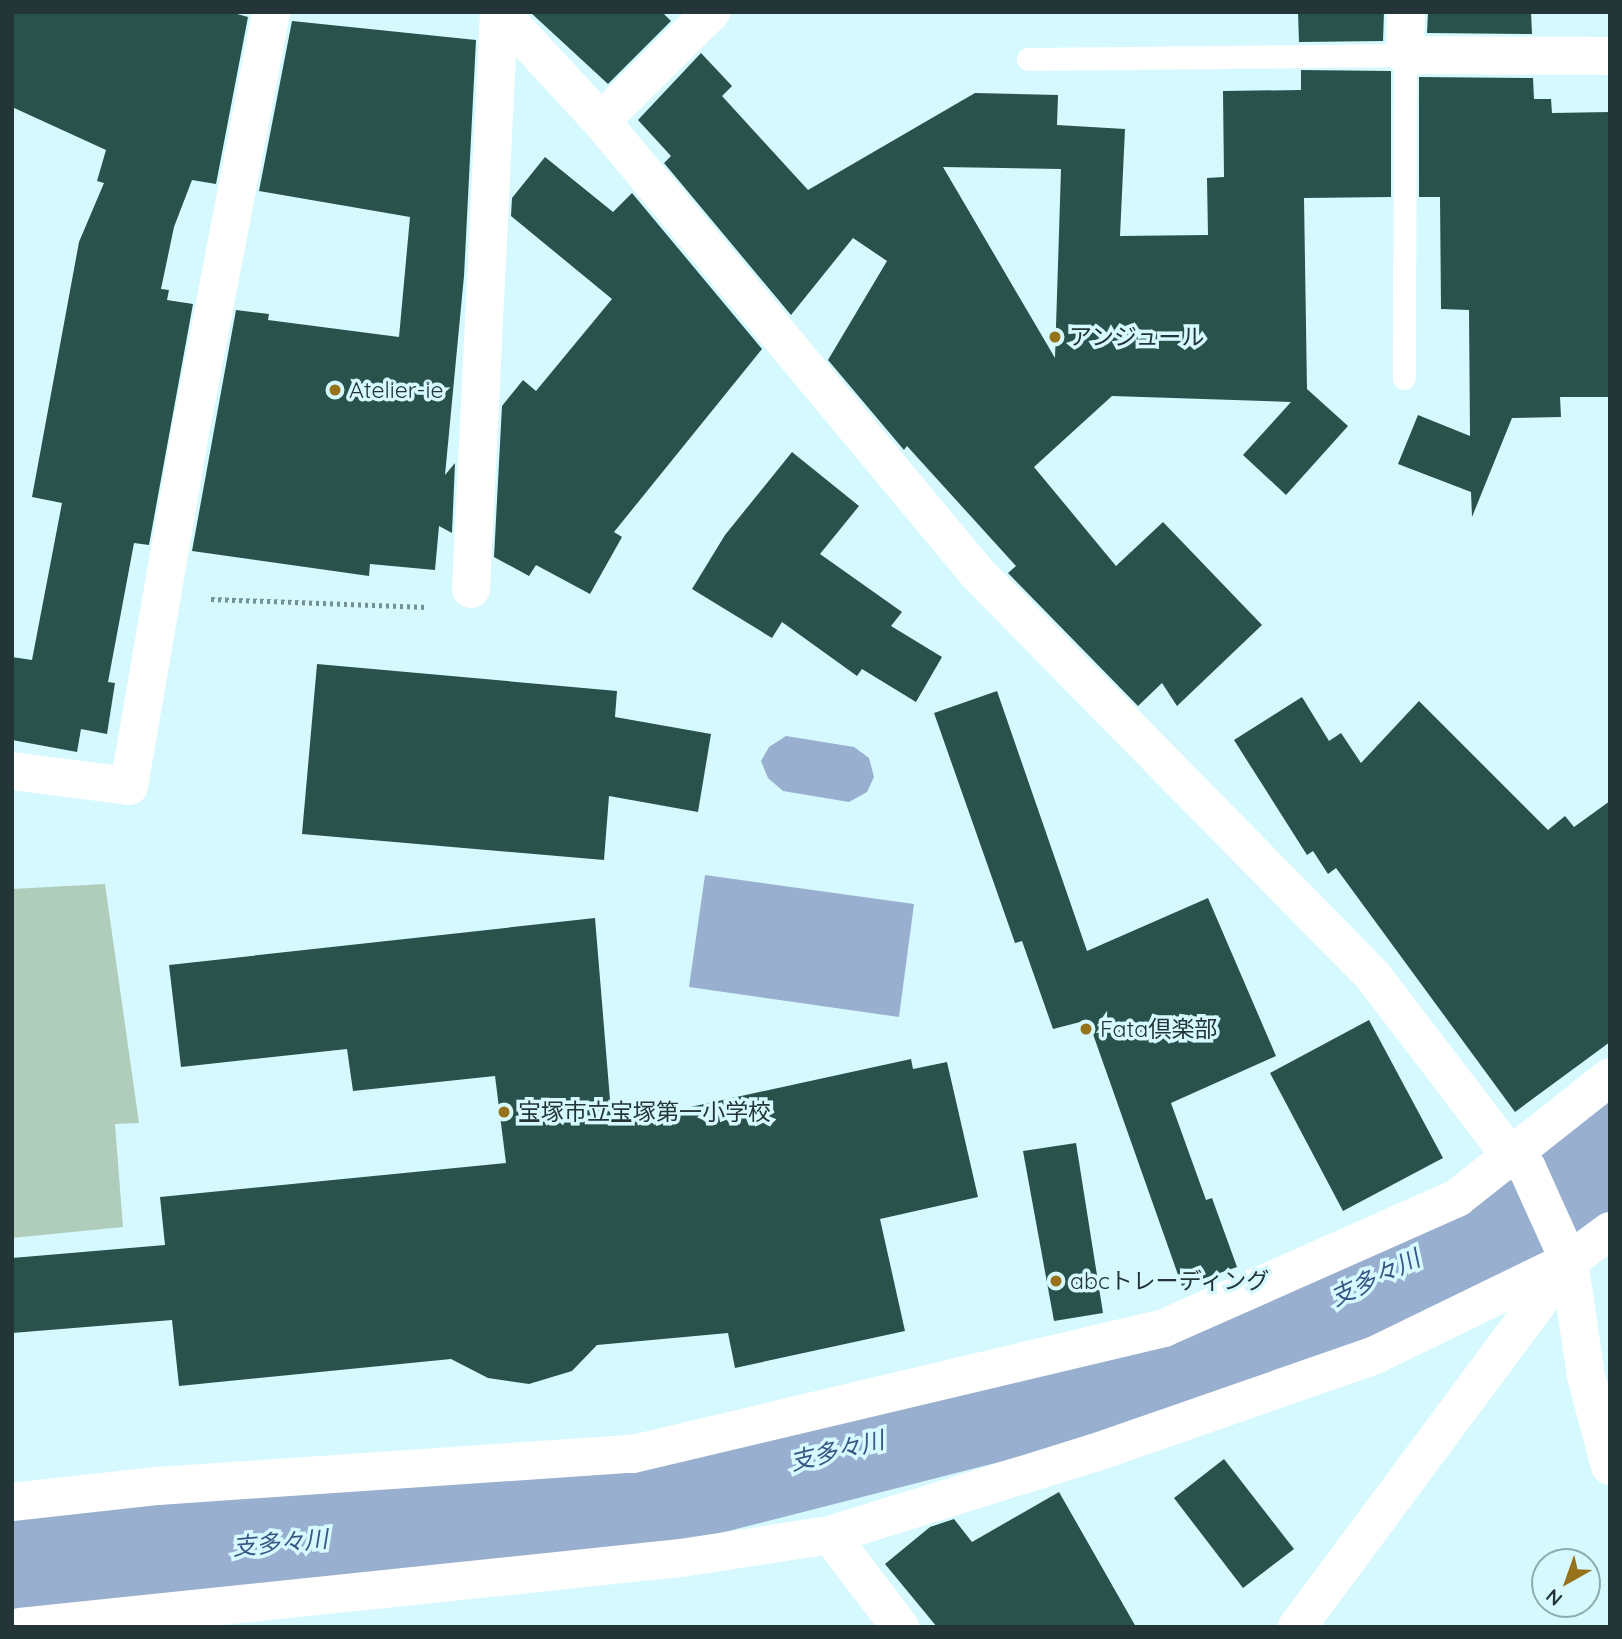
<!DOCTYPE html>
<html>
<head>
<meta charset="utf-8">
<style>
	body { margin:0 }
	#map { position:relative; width:1622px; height:1639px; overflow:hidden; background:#d5f9fe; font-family:Quicksand,"Noto Sans JP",sans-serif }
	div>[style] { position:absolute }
	.green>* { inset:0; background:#b0ccbb }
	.water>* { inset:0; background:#99afcf }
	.river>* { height:102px; margin:-51px; padding:0 51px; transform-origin:51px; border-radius:51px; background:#99afcf }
	.building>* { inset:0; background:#2a524c }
	.path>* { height:4.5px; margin-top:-2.25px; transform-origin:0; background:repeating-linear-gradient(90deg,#769194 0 3.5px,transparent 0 7px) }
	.lane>* { height:23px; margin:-11.5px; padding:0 11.5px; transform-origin:11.5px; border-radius:11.5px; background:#fff }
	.street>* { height:38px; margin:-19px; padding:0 19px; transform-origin:19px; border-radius:19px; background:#fff }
	.secondary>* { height:38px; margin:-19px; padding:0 19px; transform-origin:19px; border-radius:19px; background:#fff }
	.dots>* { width:19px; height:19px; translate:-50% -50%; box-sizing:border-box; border:4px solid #d5f9fe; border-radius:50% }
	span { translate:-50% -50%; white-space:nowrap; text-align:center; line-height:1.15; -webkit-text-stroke:7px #d5f9fe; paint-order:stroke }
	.poi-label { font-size:23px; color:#233537 }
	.left { translate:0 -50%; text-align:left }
	.water-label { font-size:24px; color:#375683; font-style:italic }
	.frame { position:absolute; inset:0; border:14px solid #233537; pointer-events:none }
	.north { position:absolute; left:1531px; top:1548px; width:70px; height:70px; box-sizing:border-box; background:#d5f9fe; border:2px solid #8eabae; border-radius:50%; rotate:220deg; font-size:19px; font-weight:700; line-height:28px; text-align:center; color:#233537 }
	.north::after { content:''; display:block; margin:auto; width:24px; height:32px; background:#96721b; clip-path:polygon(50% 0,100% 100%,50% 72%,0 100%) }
</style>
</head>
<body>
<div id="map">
	<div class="green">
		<i style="clip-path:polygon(105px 884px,139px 1123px,115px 1124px,123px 1227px,12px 1238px,12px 889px)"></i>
	</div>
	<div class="water">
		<i style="clip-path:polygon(786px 736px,854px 747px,869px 758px,874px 777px,867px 792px,849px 802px,783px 791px,768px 778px,761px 761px,769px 747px)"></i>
		<i style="clip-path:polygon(705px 875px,914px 904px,899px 1017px,689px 987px)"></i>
	</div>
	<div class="river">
		<i style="left:12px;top:1565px;width:555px;rotate:-4.65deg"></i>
		<i style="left:565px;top:1520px;width:482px;rotate:-14.3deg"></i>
		<i style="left:1032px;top:1401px;width:243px;rotate:-16.7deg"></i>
		<i style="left:1265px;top:1331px;width:333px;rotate:-25.6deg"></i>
		<i style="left:1565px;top:1187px;width:58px;rotate:-39.4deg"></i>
	</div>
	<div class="building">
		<i style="clip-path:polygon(12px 12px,230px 12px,248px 17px,216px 184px,192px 180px,174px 227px,161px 289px,169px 290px,167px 300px,193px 304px,149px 545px,134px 543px,108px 682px,115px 683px,107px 734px,81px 729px,77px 752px,12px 740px,12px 657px,32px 660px,62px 503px,32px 497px,79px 242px,104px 183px,97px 181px,106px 150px,12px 107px)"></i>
		<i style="clip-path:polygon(530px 12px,662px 12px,671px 21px,608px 84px)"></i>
		<i style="clip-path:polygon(1298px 12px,1384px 12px,1383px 41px,1299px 42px)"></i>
		<i style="clip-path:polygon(1428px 12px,1531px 12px,1532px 34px,1427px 33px)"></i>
		<i style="clip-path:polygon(292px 21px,476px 40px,464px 276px,445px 475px,455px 463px,452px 533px,439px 526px,435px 570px,370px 564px,369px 576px,192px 551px,236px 310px,269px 314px,268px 320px,399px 337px,410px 217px,259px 191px)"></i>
		<i style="clip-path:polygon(evenodd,701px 53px,732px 86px,722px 96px,808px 190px,975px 93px,1058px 95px,1057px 125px,1125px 129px,1120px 236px,1208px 235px,1207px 178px,1224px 177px,1223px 91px,1301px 90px,1301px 70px,1391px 71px,1391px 197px,1304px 198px,1307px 389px,1348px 426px,1286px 495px,1243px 455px,1291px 402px,1112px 396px,1034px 467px,1116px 566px,1163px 522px,1262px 625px,1177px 706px,1162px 683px,1138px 706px,1008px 573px,1016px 566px,907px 446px,904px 450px,828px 360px,887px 261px,853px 238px,791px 315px,664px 163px,671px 156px,638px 120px,701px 53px,943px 167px,1061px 169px,1055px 358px,943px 167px)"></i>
		<i style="clip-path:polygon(1419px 77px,1533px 78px,1534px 99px,1551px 99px,1552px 113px,1610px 112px,1610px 397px,1560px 397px,1561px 417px,1512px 418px,1472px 517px,1471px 492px,1398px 464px,1418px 415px,1470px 436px,1469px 310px,1441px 309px,1440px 197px,1419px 197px)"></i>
		<i style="clip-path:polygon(545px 157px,613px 212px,632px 193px,762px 349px,614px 532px,622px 537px,590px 594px,536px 565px,529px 576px,494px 557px,502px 406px,523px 380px,536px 391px,612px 299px,511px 216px,512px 198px)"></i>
		<i style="clip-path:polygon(792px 452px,859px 506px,820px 554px,902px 612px,891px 626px,942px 657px,916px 702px,862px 669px,857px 676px,782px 622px,772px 638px,692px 589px,725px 535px)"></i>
		<i style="clip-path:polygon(317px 664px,617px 691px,615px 717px,711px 734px,698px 812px,609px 796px,604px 860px,302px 834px)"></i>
		<i style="clip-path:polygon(997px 691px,1087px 951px,1208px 898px,1276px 1056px,1171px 1103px,1206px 1200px,1212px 1198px,1237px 1267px,1182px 1286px,1088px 1020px,1053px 1029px,1022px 941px,1015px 943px,934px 713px)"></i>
		<i style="clip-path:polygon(1302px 697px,1329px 741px,1341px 733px,1361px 763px,1419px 701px,1548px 830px,1565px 816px,1574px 827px,1610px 801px,1610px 1042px,1515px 1112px,1336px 868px,1328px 874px,1313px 851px,1307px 855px,1234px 740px)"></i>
		<i style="clip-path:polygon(595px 918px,612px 1124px,911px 1059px,913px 1069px,947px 1062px,978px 1197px,880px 1219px,905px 1331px,735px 1368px,728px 1333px,597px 1345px,572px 1371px,529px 1384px,488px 1378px,451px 1359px,179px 1386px,172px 1320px,12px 1333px,12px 1258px,165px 1245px,160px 1197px,506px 1163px,495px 1076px,353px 1091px,347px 1049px,181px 1067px,169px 965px)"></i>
		<i style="clip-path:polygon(1369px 1020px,1443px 1158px,1343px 1211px,1270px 1073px)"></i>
		<i style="clip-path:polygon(1076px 1143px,1103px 1313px,1054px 1321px,1023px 1151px)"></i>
		<i style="clip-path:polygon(1224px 1459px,1294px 1549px,1243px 1588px,1174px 1498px)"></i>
		<i style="clip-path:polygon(1059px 1492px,1136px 1627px,937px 1627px,885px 1564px,930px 1527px,954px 1519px,972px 1542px)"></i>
	</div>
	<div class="path">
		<i style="left:211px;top:599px;width:216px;rotate:2.1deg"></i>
	</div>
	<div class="lane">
		<i style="left:1028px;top:59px;width:377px;rotate:-0.6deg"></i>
		<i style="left:1405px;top:55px;width:323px;rotate:90.2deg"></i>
	</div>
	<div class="street">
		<i style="left:500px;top:12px;width:149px;rotate:47.2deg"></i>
		<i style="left:601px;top:121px;width:589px;rotate:50.23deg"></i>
		<i style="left:978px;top:574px;width:564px;rotate:45.5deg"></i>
		<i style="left:1373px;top:976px;width:229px;rotate:52.6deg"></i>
		<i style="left:1512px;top:1158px;width:18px;rotate:34deg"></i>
		<i style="left:1527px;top:1168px;width:102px;rotate:65.7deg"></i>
		<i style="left:1569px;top:1261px;width:116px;rotate:81.6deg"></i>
		<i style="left:1586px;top:1376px;width:93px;rotate:75.1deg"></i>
		<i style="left:1406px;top:12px;width:43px;rotate:91.3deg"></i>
		<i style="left:1405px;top:55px;width:205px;rotate:0.3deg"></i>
		<i style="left:601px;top:121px;width:155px;rotate:-44.7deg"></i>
		<i style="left:471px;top:589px;width:578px;rotate:-87.22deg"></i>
		<i style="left:12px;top:771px;width:118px;rotate:7.3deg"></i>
		<i style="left:129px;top:786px;width:368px;rotate:-80.2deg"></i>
		<i style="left:192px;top:423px;width:419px;rotate:-79.1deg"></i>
		<i style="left:12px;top:1502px;width:147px;rotate:-6.3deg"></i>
		<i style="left:158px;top:1486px;width:476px;rotate:-3.9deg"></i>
		<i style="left:633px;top:1454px;width:546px;rotate:-13.35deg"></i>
		<i style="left:1164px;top:1328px;width:321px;rotate:-23.9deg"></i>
		<i style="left:1457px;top:1198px;width:195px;rotate:-38.3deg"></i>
		<i style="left:830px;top:1535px;width:116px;rotate:52.7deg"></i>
		<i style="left:20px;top:1627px;width:665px;rotate:-5.96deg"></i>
		<i style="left:681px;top:1558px;width:151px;rotate:-8.8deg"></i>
		<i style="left:830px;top:1535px;width:276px;rotate:-17.3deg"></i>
		<i style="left:1094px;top:1453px;width:298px;rotate:-19.2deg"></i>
		<i style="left:1375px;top:1355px;width:216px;rotate:-25.9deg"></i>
	</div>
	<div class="secondary">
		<i style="left:1297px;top:1627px;width:456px;rotate:-53.4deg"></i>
		<i style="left:1569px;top:1261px;width:51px;rotate:-36.2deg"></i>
	</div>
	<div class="dots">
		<i style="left:1055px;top:337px;background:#96721b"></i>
		<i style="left:335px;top:390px;background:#96721b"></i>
		<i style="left:1086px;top:1029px;background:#96721b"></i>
		<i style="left:504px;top:1112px;background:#96721b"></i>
		<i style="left:1056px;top:1281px;background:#96721b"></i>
	</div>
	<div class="poi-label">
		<span class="left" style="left:1069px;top:337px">アンジュール</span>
		<span class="left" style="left:349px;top:390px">Atelier-ie</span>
		<span class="left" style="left:1100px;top:1029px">Fata倶楽部</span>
		<span class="left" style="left:518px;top:1112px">宝塚市立宝塚第一小学校</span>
		<span class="left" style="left:1070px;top:1281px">abcトレーディング</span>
	</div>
	<div class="water-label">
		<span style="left:1375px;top:1278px;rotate:-26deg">支多々川</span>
		<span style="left:837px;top:1451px;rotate:-14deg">支多々川</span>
		<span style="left:280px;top:1543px;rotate:-5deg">支多々川</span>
	</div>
	<div class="frame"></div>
	<div class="north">N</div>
</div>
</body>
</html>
